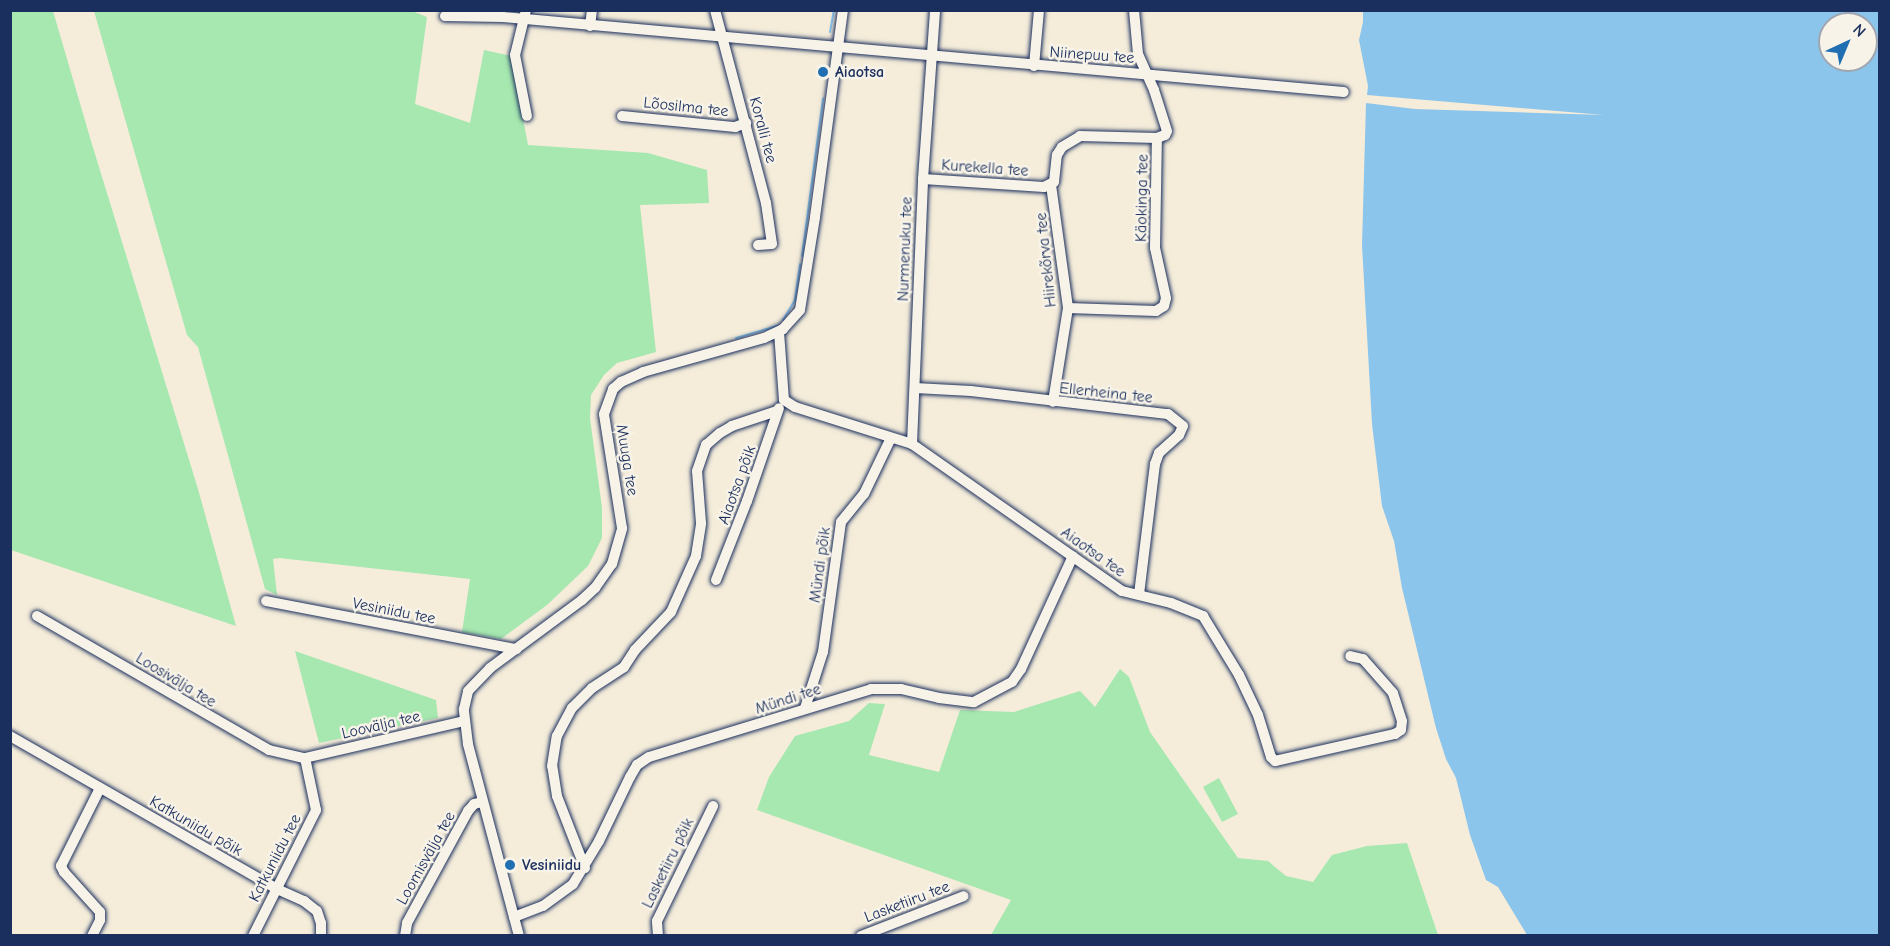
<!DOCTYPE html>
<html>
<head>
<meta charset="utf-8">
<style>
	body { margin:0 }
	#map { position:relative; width:1890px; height:946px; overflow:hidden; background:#f5edda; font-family:"Comic Neue",sans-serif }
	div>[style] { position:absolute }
	.green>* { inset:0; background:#a7e7b0 }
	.water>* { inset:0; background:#8cc5eb }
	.stream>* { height:2px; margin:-1px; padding:0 1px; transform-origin:1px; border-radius:1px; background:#8cc5eb }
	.roads { filter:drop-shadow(0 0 2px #1b2f5e) drop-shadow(0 0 2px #1b2f5e) }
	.minor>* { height:10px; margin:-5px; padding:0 5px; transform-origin:5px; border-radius:5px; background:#f7f3e8 }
	.dots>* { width:16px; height:16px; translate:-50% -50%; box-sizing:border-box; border:3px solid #f7f3e8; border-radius:50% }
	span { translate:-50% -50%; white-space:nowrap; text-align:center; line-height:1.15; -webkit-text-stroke:5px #f7f3e8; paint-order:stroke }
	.street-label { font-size:16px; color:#1b2f5e }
	.poi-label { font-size:16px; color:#1b2f5e; font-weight:700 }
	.left { translate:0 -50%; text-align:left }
	.frame { position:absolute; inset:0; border:12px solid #1b2f5e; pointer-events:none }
	.north { position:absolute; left:1818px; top:12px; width:60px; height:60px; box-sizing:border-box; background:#f7f3e8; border:2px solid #9fa5b1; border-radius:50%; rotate:44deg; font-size:16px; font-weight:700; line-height:24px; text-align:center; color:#1b2f5e }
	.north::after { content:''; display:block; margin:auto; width:21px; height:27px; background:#1f6fb2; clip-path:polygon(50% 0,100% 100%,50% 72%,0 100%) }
</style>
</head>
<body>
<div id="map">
	<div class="green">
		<i style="clip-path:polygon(11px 10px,53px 11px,91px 141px,198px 489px,236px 626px,11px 550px)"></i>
		<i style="clip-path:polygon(94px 11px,412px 11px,427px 17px,415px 104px,470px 123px,484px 50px,511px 56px,528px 145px,648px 153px,707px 170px,709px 203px,640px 205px,656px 352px,617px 363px,604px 375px,591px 395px,590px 418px,602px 508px,602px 538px,588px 566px,547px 605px,501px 639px,462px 632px,470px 579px,279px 558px,273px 559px,277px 595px,265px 589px,198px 347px,187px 335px)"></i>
		<i style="clip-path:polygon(295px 651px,436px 700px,438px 718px,319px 743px)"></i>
		<i style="clip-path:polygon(1120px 669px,1129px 677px,1150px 732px,1238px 858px,1268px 861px,1286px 876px,1313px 882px,1332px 855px,1367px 846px,1407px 843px,1438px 935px,991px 935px,1011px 900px,757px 810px,769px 777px,795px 736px,849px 721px,869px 703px,885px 704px,869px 755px,939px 772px,960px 710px,1014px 712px,1080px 691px,1095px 707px)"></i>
		<i style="clip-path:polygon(1219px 778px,1238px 814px,1222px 822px,1203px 787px)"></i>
	</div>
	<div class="water">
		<i style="clip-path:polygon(evenodd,1363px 11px,1879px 11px,1879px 935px,1527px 935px,1498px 887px,1486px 880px,1470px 835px,1456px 778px,1446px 759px,1436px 728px,1402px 588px,1394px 541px,1382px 506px,1372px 424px,1362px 245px,1366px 103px,1415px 109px,1604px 115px,1367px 95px,1368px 86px,1359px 40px,1363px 22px,1363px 11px,1830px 24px,1866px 24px,1866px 60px,1830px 60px,1830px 24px)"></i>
	</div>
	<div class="stream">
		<i style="left:830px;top:32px;width:22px;rotate:-80deg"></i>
		<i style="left:802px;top:256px;width:159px;rotate:-82.4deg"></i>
		<i style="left:783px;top:320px;width:23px;rotate:-59deg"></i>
		<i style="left:795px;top:300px;width:36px;rotate:-82deg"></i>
		<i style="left:736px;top:338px;width:43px;rotate:-16.3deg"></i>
	</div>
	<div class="roads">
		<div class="minor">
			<i style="left:526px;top:10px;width:46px;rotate:103.7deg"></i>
			<i style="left:515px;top:55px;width:62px;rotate:78.9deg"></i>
			<i style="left:715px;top:10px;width:200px;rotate:75.2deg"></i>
			<i style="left:766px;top:203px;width:41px;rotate:81.7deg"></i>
			<i style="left:772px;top:244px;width:14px;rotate:176deg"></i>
			<i style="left:445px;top:16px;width:58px;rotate:1deg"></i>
			<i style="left:503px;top:17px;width:844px;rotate:5.1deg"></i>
			<i style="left:590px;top:26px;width:16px;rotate:-83deg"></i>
			<i style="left:1034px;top:66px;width:56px;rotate:-84.9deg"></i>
			<i style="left:622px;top:116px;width:114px;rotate:5.6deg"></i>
			<i style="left:735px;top:127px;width:12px;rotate:-20deg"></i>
			<i style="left:923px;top:179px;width:121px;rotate:3.8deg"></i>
			<i style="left:1044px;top:187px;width:11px;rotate:-27deg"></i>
			<i style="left:1054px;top:182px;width:27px;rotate:-84deg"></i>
			<i style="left:1057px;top:155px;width:9px;rotate:-58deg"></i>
			<i style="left:1062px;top:147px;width:21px;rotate:-31deg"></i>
			<i style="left:1080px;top:136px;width:77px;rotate:1.5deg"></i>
			<i style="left:1051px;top:185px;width:124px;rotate:82.1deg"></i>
			<i style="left:1068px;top:308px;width:95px;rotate:99.1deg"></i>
			<i style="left:1068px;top:308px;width:88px;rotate:2deg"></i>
			<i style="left:1156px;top:311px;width:9px;rotate:-32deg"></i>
			<i style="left:1164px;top:306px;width:8px;rotate:-76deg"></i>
			<i style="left:1166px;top:298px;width:51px;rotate:-102.4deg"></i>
			<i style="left:1155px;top:248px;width:110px;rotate:-89deg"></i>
			<i style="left:1157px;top:138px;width:9px;rotate:-21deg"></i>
			<i style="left:1165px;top:135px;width:4px;rotate:-63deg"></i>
			<i style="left:1167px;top:131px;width:43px;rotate:-107.6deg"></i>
			<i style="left:1154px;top:90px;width:39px;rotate:-114deg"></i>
			<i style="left:1138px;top:54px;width:44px;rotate:-95.2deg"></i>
			<i style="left:779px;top:332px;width:68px;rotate:85.8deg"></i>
			<i style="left:784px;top:400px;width:13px;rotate:32deg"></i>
			<i style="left:795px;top:407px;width:123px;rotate:17.5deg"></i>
			<i style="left:912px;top:444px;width:256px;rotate:35deg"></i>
			<i style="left:1122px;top:591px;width:50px;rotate:13.8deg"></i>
			<i style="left:1171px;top:603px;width:35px;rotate:22deg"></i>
			<i style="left:1203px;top:616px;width:69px;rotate:58.6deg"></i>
			<i style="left:1239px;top:675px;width:44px;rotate:64.6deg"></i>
			<i style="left:1258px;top:715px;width:44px;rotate:72.8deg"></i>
			<i style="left:1271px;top:757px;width:6px;rotate:45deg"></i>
			<i style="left:1275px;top:761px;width:123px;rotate:-12.7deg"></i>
			<i style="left:1395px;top:734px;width:7px;rotate:-34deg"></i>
			<i style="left:1401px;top:730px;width:9px;rotate:-84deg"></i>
			<i style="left:1402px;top:721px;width:29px;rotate:-108deg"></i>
			<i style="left:1393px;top:693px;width:45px;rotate:-131.4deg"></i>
			<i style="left:1363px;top:659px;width:13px;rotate:-167deg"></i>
			<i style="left:915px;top:388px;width:56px;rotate:3.1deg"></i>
			<i style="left:971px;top:391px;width:198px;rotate:6.7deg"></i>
			<i style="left:1168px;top:414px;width:19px;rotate:39deg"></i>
			<i style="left:1183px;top:426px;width:10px;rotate:114deg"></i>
			<i style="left:1179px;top:435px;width:27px;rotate:138deg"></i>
			<i style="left:1159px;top:453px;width:12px;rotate:110deg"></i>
			<i style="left:1155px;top:464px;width:131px;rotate:97deg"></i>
			<i style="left:912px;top:444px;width:265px;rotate:-87.6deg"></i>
			<i style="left:923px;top:179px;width:169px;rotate:-85.9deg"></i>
			<i style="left:716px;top:580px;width:85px;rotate:-68.6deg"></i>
			<i style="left:747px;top:501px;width:98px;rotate:-71deg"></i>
			<i style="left:266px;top:601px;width:255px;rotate:10.9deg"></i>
			<i style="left:37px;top:616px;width:268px;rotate:30deg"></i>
			<i style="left:269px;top:750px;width:37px;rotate:13deg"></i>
			<i style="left:305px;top:758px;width:163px;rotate:-13.1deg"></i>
			<i style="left:805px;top:708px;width:59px;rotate:-72.2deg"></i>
			<i style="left:823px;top:652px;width:131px;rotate:-82.1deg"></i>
			<i style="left:841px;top:522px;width:36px;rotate:-51deg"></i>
			<i style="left:864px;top:494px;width:62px;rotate:-64.3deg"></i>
			<i style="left:10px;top:736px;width:308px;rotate:29.8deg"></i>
			<i style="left:277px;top:889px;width:30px;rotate:24deg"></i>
			<i style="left:304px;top:901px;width:16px;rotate:38deg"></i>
			<i style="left:317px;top:911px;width:13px;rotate:72deg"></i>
			<i style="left:321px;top:923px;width:13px;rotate:90deg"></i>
			<i style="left:585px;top:868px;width:77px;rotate:-111.3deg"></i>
			<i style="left:557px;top:796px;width:30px;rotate:-99deg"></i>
			<i style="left:552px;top:766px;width:30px;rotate:-81deg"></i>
			<i style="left:557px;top:736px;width:32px;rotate:-62deg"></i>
			<i style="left:572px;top:708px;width:28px;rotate:-45deg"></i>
			<i style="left:592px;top:688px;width:38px;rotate:-33deg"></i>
			<i style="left:624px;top:667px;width:20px;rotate:-57deg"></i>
			<i style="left:635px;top:650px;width:52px;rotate:-46.5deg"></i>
			<i style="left:671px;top:612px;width:61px;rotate:-65.9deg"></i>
			<i style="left:696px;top:556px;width:33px;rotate:-81deg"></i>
			<i style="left:701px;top:523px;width:52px;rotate:-94.4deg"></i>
			<i style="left:697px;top:471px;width:28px;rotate:-71deg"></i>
			<i style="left:706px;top:445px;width:18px;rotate:-41deg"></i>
			<i style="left:720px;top:433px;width:14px;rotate:-30deg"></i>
			<i style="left:732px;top:426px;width:47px;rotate:-18.4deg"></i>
			<i style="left:514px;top:917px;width:31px;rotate:-21deg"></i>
			<i style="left:543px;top:906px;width:37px;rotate:-36deg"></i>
			<i style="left:573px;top:884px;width:50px;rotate:-58.8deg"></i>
			<i style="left:599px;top:841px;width:71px;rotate:-64.2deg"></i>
			<i style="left:630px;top:777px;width:14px;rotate:-60deg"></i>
			<i style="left:637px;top:765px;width:14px;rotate:-34deg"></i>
			<i style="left:649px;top:757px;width:232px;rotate:-17deg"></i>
			<i style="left:871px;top:689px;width:30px"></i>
			<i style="left:901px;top:689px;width:39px;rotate:13deg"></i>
			<i style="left:939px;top:698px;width:35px;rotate:7deg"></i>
			<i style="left:974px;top:702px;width:43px;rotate:-27.8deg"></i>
			<i style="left:1012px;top:682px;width:16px;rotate:-55deg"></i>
			<i style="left:1021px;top:669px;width:124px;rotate:-65.3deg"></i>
			<i style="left:92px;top:936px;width:18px;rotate:-63deg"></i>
			<i style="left:100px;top:920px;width:8px;rotate:-90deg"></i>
			<i style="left:100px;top:912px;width:54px;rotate:-132deg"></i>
			<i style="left:64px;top:872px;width:7px;rotate:-117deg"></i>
			<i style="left:61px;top:866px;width:87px;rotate:-63.4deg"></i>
			<i style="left:253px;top:936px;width:141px;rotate:-63.4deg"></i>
			<i style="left:316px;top:810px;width:53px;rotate:-101.9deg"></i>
			<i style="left:405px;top:936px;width:13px;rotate:-81deg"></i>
			<i style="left:407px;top:923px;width:128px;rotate:-61.4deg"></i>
			<i style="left:468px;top:811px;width:9px;rotate:-49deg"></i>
			<i style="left:474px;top:804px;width:8px;rotate:-14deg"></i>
			<i style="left:519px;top:936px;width:199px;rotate:-104.9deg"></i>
			<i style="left:468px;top:744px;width:35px;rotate:-97deg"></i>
			<i style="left:464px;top:709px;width:18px;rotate:-77deg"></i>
			<i style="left:468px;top:691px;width:32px;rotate:-46deg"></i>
			<i style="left:490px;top:668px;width:114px;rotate:-36.5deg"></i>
			<i style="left:582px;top:600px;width:18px;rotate:-43deg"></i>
			<i style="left:595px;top:588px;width:29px;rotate:-55deg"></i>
			<i style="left:612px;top:564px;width:37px;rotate:-74deg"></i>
			<i style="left:622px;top:528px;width:115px;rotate:-99deg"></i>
			<i style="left:604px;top:414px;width:27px;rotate:-70deg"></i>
			<i style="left:613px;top:389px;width:11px;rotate:-41deg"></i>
			<i style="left:621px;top:382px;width:24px;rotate:-24deg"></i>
			<i style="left:643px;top:372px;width:126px;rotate:-15.7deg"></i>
			<i style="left:764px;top:338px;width:21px;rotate:-25deg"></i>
			<i style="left:783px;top:329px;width:25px;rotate:-48deg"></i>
			<i style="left:800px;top:310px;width:94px;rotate:-80.8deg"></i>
			<i style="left:815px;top:217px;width:209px;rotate:-82.3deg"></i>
			<i style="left:658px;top:936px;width:15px;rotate:-94deg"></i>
			<i style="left:657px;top:921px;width:128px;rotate:-64deg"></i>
			<i style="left:861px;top:936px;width:110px;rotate:-21.2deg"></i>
		</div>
	</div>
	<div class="dots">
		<i style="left:823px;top:72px;background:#1f6fb2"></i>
		<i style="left:510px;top:865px;background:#1f6fb2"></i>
	</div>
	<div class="street-label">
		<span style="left:1092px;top:55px;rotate:4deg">Niinepuu tee</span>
		<span style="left:686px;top:107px;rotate:6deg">Lõosilma tee</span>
		<span style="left:763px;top:130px;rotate:75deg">Koralli tee</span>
		<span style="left:985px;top:168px;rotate:4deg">Kurekella tee</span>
		<span style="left:1142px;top:198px;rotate:-89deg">Käokinga tee</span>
		<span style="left:905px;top:249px;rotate:-88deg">Nurmenuku tee</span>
		<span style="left:1046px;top:260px;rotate:-96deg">Hiirekõrva tee</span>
		<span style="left:1106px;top:393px;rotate:6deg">Ellerheina tee</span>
		<span style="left:627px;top:460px;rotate:81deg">Muuga tee</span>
		<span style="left:737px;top:485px;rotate:-70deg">Aiaotsa põik</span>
		<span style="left:1093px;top:552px;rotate:35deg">Aiaotsa tee</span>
		<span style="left:820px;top:565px;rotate:-82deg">Mündi põik</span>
		<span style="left:394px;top:611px;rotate:11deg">Vesiniidu tee</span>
		<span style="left:176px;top:680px;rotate:31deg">Loosivälja tee</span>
		<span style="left:788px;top:699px;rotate:-18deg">Mündi tee</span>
		<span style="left:381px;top:725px;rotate:-13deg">Loovälja tee</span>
		<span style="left:196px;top:826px;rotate:30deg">Katkuniidu põik</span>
		<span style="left:275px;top:858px;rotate:-63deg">Katkuniidu tee</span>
		<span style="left:426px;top:858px;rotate:-61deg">Loomisvälja tee</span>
		<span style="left:668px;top:863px;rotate:-64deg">Lasketiiru põik</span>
		<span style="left:907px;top:902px;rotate:-21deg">Lasketiiru tee</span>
	</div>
	<div class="poi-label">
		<span class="left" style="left:835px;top:72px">Aiaotsa</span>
		<span class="left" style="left:522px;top:865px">Vesiniidu</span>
	</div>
	<div class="frame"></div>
	<div class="north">N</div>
</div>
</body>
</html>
